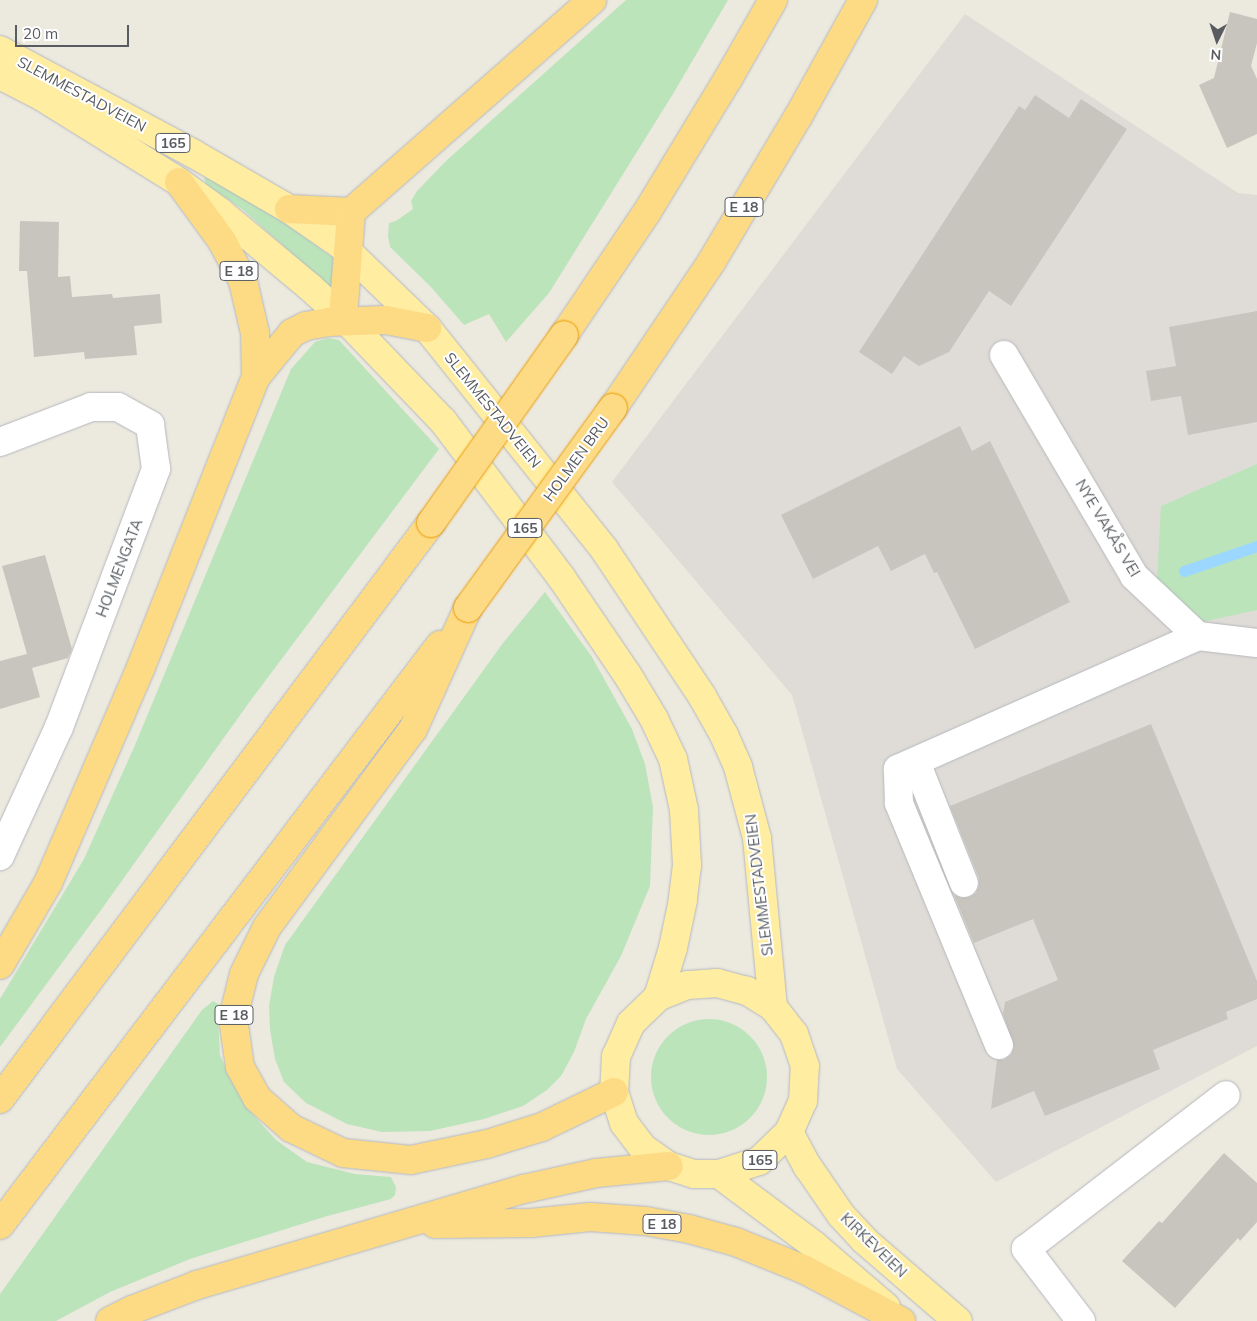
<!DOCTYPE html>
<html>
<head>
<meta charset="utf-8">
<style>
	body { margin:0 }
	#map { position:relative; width:1257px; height:1321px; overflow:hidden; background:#ece9df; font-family:Mulish,sans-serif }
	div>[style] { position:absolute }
	.industrial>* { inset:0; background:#dfdcd7 }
	.green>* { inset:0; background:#bce4bb }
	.round { border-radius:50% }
	.stream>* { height:11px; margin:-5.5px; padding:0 5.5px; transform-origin:5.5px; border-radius:5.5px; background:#9cd7ff }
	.building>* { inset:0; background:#c8c5bf }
	.roads { filter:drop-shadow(0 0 1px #b5b8bd) drop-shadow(0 0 1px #b5b8bd) }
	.minor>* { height:28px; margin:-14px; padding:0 14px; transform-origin:14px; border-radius:14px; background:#fff }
	.major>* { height:28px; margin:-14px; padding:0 14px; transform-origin:14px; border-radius:14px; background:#ffeda1 }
	.highway>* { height:28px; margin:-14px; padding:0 14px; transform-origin:14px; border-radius:14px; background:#fddb85 }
	.bridges { filter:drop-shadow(0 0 1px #eb9b00) drop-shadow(0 0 1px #eb9b00) }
	.highway-bridge>* { height:28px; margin:-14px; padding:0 14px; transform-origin:14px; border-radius:14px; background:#fddb85 }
	span { translate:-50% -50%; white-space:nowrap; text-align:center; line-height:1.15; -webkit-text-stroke:4px #fff; paint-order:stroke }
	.shield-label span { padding:1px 4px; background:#fff; border:1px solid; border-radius:4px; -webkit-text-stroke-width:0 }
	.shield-label { font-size:14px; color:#585c61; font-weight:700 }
	.street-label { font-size:15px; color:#585c61 }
	.north { position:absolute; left:1192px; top:15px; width:50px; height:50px; -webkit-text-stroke:4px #fff; paint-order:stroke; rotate:184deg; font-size:14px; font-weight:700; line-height:20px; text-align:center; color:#585c61 }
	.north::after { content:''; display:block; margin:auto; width:18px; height:22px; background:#585c61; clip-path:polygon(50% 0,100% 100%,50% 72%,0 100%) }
	.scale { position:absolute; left:15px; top:25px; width:114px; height:22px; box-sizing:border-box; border:2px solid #585c61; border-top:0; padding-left:6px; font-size:15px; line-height:18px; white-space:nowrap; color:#585c61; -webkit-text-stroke:4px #fff; paint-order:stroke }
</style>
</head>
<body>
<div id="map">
	<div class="industrial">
		<i style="clip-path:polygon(965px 14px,1238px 193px,1257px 195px,1257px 1046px,996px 1182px,897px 1069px,792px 695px,612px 482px)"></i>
	</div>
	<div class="green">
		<i style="clip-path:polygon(626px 0,728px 0,673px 94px,549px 293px,506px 342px,489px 314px,464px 325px,430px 286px,390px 247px,388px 236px,389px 223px,396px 221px,413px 209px,411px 201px,417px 191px,447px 160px)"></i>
		<i style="clip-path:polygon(211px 177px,259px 204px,340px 263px,335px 292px,242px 209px,206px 184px,204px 178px)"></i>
		<i style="clip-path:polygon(328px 338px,339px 340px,439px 449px,248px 704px,101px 910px,0 1047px,0 999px,84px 859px,135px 745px,291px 369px,315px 342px)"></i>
		<i style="clip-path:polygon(1257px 464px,1257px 610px,1202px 622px,1157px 579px,1161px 506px)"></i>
		<i style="clip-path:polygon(545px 592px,592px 657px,632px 729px,645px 764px,653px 807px,650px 886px,621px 956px,586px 1019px,574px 1052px,561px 1076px,547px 1090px,523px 1106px,484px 1119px,430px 1131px,382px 1132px,347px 1124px,306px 1103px,284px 1082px,275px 1059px,270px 1030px,269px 1006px,274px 977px,285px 945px,503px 643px)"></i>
		<i style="clip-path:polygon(213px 1001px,220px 1005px,218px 1020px,220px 1055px,230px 1077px,245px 1106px,276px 1140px,307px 1162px,355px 1174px,391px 1177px,396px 1187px,395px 1195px,391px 1199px,324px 1217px,190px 1259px,110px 1292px,56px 1321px,0 1321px,0 1294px,202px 1010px)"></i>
		<i class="round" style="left:651px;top:1019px;width:116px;height:116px"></i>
	</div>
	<div class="stream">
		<i style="left:1184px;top:571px;width:77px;rotate:-18.9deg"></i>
	</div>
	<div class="building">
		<i style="clip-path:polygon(1230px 12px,1257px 19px,1257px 43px,1251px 66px,1257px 79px,1257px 134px,1227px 148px,1199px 85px,1214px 78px)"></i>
		<i style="clip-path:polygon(1035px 95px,1069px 118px,1081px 99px,1127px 129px,1011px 306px,989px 291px,949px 352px,919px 366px,904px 356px,892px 374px,859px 352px,1019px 106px,1025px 110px)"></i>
		<i style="clip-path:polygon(20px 221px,59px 222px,58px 277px,70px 276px,72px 297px,112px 294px,113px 298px,160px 294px,162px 323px,134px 326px,137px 355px,85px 359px,84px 352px,34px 357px,27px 271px,19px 271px)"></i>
		<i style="clip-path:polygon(1257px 311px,1257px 422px,1188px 435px,1181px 396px,1151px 401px,1146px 371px,1176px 366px,1169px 327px)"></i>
		<i style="clip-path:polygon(960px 426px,972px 451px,990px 441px,1070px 602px,975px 649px,937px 572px,934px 573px,925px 554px,891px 571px,878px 546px,813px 579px,781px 515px)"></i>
		<i style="clip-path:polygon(45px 555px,72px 649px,68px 658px,32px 668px,40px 697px,0 709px,0 661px,27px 654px,2px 566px)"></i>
		<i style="clip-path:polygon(1151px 724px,1257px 981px,1257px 999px,1226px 1012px,1228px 1019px,1153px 1050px,1160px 1069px,1045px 1116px,1034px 1091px,991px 1109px,997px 1060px,1004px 1060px,1011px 1055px,1014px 1047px,1003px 1014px,1005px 1002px,1058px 980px,1033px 919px,974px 943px,954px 895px,961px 898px,970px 897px,976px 893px,979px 886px,979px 878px,950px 806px)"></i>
		<i style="clip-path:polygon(1224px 1153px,1257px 1183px,1257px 1222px,1240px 1241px,1238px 1238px,1175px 1308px,1122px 1261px,1159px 1221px,1162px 1223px)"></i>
	</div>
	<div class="roads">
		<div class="minor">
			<i style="left:1004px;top:355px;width:256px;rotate:59.5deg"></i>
			<i style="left:1134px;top:576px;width:88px;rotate:43.2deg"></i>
			<i style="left:1198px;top:636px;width:59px;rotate:6.8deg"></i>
			<i style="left:0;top:442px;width:97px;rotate:-21deg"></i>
			<i style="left:91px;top:407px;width:27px"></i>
			<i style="left:118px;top:407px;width:37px;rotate:29deg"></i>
			<i style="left:150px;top:425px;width:44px;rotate:82.2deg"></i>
			<i style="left:156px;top:469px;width:276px;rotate:110.6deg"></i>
			<i style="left:59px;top:727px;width:142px;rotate:114.6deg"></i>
			<i style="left:916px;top:762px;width:130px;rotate:68.4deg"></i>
			<i style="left:999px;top:1045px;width:262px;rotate:-112.5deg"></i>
			<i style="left:899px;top:803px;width:34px;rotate:-92deg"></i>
			<i style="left:898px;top:769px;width:328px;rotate:-23.9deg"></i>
			<i style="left:1081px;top:1321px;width:91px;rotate:-127.4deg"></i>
			<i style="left:1026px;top:1249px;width:252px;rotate:-37.6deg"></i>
		</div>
		<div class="major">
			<i style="left:0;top:50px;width:220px;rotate:28.2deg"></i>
			<i style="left:194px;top:154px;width:110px;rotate:30.1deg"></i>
			<i style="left:289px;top:209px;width:62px;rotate:34.5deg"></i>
			<i style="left:340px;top:244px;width:121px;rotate:44deg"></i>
			<i style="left:427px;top:328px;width:283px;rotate:51.3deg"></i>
			<i style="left:604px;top:549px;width:177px;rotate:56.3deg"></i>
			<i style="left:702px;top:696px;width:45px;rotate:60.6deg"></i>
			<i style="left:724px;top:735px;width:35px;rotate:66deg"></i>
			<i style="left:738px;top:767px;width:73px;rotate:75deg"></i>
			<i style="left:757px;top:838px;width:170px;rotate:84.6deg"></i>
			<i style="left:0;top:75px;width:46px;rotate:27.1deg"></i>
			<i style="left:41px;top:96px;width:163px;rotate:31.9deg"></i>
			<i style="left:179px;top:182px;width:51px;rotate:36.2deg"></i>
			<i style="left:220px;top:212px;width:119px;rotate:39.9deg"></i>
			<i style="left:311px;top:288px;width:49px;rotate:42.5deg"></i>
			<i style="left:347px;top:321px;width:139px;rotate:46.2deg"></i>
			<i style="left:443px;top:421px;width:196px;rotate:52.9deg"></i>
			<i style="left:561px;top:577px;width:117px;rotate:55.8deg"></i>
			<i style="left:627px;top:674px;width:52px;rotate:59deg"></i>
			<i style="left:654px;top:719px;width:44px;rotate:64.6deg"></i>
			<i style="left:673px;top:759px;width:52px;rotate:77.8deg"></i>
			<i style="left:684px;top:810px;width:55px;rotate:86.9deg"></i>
			<i style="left:687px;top:865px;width:35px;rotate:97deg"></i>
			<i style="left:683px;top:900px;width:49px;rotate:101.8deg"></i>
			<i style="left:673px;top:948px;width:51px;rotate:107deg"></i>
			<i style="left:658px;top:997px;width:37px;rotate:136deg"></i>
			<i style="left:631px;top:1023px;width:36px;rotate:114deg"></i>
			<i style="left:616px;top:1056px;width:36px;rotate:93deg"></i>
			<i style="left:614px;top:1092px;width:33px;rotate:72deg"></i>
			<i style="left:624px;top:1123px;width:31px;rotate:53deg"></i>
			<i style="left:643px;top:1148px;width:32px;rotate:35deg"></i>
			<i style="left:669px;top:1166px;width:26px;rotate:18deg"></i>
			<i style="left:694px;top:1174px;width:25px"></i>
			<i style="left:719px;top:1174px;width:42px;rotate:-18deg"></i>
			<i style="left:759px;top:1161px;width:42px;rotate:-44deg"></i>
			<i style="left:789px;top:1132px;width:34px;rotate:-66deg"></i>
			<i style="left:803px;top:1101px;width:35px;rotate:-87deg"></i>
			<i style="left:805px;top:1066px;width:34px;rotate:-109deg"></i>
			<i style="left:794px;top:1034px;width:34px;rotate:-128deg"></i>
			<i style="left:773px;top:1007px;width:31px;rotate:-148deg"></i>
			<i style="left:747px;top:991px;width:31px;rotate:-165deg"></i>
			<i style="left:717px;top:983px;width:30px;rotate:176deg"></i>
			<i style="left:687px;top:985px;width:31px;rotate:158deg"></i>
			<i style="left:789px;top:1132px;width:40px;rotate:62deg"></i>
			<i style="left:808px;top:1167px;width:58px;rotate:55.5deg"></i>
			<i style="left:841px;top:1215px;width:34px;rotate:47deg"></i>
			<i style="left:864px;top:1240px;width:124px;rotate:40.8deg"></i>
			<i style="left:719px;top:1174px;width:119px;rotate:36.8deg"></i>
			<i style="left:814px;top:1245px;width:95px;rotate:40.7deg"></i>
		</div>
		<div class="highway">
			<i style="left:179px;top:182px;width:73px;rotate:53.9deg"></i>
			<i style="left:222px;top:241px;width:45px;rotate:62.3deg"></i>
			<i style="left:243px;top:281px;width:53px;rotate:77deg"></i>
			<i style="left:255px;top:333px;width:44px;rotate:88.7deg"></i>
			<i style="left:289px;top:209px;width:62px;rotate:2.8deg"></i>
			<i style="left:343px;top:317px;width:105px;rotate:-85.6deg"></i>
			<i style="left:351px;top:212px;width:321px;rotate:-41.3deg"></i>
			<i style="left:564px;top:335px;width:148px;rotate:-56deg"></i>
			<i style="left:647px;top:212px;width:156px;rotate:-58.7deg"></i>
			<i style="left:728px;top:79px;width:91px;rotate:-60.3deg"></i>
			<i style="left:613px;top:408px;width:177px;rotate:-56deg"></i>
			<i style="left:712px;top:261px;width:168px;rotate:-59.2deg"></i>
			<i style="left:798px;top:117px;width:134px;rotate:-60.9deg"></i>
			<i style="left:468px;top:608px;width:133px;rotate:114.4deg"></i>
			<i style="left:413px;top:729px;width:246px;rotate:126.4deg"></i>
			<i style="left:267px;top:927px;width:52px;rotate:116.1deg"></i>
			<i style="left:244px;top:974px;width:45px;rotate:104deg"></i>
			<i style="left:233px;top:1018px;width:49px;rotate:81.9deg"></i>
			<i style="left:240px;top:1067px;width:35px;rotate:61deg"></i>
			<i style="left:257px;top:1098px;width:45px;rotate:41.4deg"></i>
			<i style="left:291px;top:1128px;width:58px;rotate:25.7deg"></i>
			<i style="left:343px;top:1153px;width:68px;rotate:5.9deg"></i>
			<i style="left:411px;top:1160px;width:78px;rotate:-11.9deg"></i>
			<i style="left:487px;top:1144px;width:58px;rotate:-17.2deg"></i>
			<i style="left:542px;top:1127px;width:80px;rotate:-25.9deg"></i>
			<i style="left:0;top:965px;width:95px;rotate:-59.7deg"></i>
			<i style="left:48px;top:883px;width:235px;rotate:-66.7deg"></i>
			<i style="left:141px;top:667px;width:312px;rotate:-68.4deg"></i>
			<i style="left:256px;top:377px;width:57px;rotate:-50.7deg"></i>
			<i style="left:292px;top:333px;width:16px;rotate:-27deg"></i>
			<i style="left:306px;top:326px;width:22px;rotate:-10deg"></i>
			<i style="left:328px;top:322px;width:58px;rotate:-2deg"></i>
			<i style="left:386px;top:320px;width:42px;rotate:11deg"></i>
			<i style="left:0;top:1099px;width:719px;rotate:-53.19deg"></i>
			<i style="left:435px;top:1224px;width:96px;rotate:-0.6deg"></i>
			<i style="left:531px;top:1223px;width:59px;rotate:-5.8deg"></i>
			<i style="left:590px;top:1217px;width:56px;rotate:4.1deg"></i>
			<i style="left:646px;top:1221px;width:44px;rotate:10.5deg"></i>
			<i style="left:689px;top:1229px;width:49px;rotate:15.5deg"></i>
			<i style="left:736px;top:1242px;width:74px;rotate:22.1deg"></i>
			<i style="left:805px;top:1270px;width:109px;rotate:28deg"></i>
			<i style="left:0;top:1225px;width:728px;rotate:-52.82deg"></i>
			<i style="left:110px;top:1321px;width:25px;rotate:-27deg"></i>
			<i style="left:132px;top:1310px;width:70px;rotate:-21deg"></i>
			<i style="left:197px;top:1285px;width:341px;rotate:-16.4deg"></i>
			<i style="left:524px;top:1189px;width:74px;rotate:-12.5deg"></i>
			<i style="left:596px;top:1173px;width:73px;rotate:-5.5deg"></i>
		</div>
	</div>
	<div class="bridges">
		<div class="highway-bridge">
			<i style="left:431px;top:523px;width:230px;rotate:-54.7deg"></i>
			<i style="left:468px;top:608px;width:247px;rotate:-54.1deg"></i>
		</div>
	</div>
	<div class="shield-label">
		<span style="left:173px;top:143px">165</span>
		<span style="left:744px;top:207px">E 18</span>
		<span style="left:239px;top:271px">E 18</span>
		<span style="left:525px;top:528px">165</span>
		<span style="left:234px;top:1015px">E 18</span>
		<span style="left:760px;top:1160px">165</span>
		<span style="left:662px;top:1224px">E 18</span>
	</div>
	<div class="street-label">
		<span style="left:82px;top:94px;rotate:28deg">SLEMMESTADVEIEN</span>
		<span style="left:493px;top:410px;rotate:51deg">SLEMMESTADVEIEN</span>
		<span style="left:576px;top:459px;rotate:-54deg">HOLMEN BRU</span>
		<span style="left:1108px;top:528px;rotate:59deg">NYE VAKÅS VEI</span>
		<span style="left:119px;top:568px;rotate:-69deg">HOLMENGATA</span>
		<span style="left:759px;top:885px;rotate:-97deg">SLEMMESTADVEIEN</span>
		<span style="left:874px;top:1245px;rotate:44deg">KIRKEVEIEN</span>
	</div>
	<div class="north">N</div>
	<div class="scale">20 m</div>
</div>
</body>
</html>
